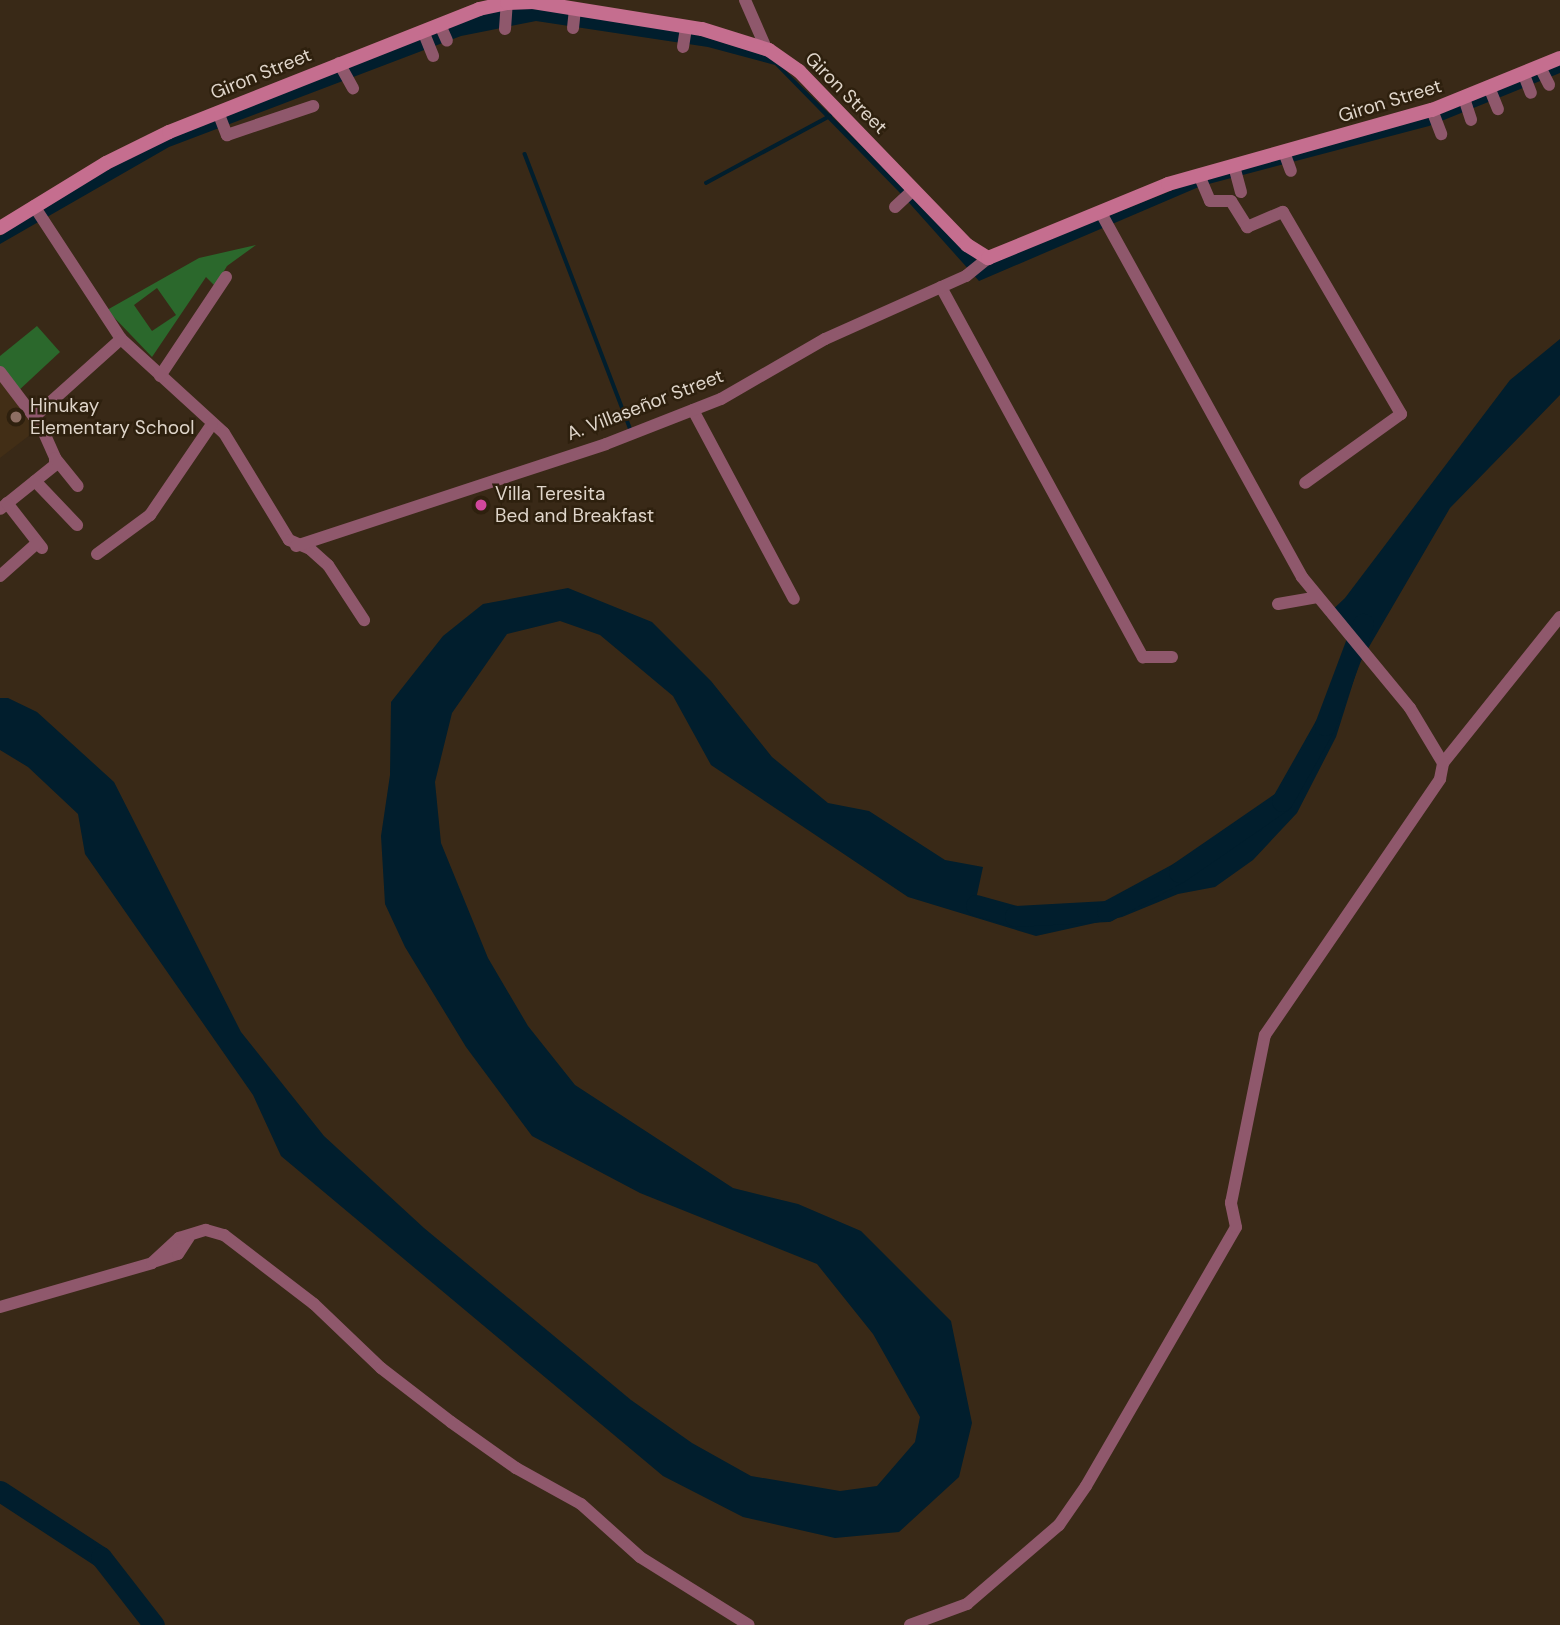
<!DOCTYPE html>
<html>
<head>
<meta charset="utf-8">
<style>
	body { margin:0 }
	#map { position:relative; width:1560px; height:1625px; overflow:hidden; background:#392917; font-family:"DM Sans",sans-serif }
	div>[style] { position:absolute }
	.built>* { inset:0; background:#422e16 }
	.forest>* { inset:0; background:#2b682c }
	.water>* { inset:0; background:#011e2d }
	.stream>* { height:3.5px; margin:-1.75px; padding:0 1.75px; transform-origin:1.75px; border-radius:1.75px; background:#011e2d }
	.river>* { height:21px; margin:-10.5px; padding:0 10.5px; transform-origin:10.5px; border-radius:10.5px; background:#011e2d }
	.street>* { height:12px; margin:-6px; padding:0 6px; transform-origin:6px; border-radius:6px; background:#8f586c }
	.secondary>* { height:14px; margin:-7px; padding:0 7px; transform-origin:7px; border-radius:7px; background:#c56e8f }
	.dots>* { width:19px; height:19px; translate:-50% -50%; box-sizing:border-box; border:4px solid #2e200e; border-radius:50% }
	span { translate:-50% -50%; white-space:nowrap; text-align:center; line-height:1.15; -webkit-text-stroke:5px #2e200e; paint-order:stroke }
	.street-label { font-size:19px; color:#dfd5ca }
	.poi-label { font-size:19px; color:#dfd5ca }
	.left { translate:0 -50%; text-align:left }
</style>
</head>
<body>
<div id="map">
	<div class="built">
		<i style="clip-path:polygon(0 377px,39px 428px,0 458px)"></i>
	</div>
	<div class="forest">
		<i style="clip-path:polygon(evenodd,256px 245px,227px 266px,215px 286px,206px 277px,152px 357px,107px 310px,199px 258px,256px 245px,157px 288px,176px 315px,152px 331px,134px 305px,157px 288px)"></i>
		<i style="clip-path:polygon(37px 326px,60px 352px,17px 392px,0 369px,0 356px)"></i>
	</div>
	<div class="water">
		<i style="clip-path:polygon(524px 5px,682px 30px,773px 58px,983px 266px,1193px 182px,1560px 64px,1560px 73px,1429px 126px,1201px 186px,979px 281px,903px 196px,775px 65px,708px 47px,536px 21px,461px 36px,169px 147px,0 244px,0 236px,53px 200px,157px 142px,475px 15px)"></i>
		<i style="clip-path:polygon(1560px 339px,1560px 395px,1450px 508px,1359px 664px,1336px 737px,1297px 813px,1253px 860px,1215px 887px,1178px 894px,1122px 917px,1036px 936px,908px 897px,711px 765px,673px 696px,600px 635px,560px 621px,507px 634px,452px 713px,435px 782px,441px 843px,488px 958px,528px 1026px,575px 1085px,733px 1188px,798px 1204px,861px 1231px,951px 1321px,972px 1423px,959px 1477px,899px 1532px,835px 1538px,743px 1517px,663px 1476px,281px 1156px,253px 1095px,85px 854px,78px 814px,28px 767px,0 750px,0 698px,8px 698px,37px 712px,114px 782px,241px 1032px,324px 1136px,424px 1228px,631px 1400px,692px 1443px,751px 1476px,840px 1491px,877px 1486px,915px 1442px,920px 1417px,873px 1334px,817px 1264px,640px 1193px,532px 1136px,466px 1047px,405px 947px,385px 904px,381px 836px,390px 775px,391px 702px,443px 636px,483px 604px,568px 588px,652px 622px,711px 681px,772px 757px,828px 803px,869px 811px,945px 860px,983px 867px,975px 904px,1015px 916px,1107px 911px,1179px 872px,1282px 801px,1325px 725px,1357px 638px,1326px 616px,1345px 598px,1510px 380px)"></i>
	</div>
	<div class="stream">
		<i style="left:525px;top:154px;width:293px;rotate:69deg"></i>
		<i style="left:706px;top:183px;width:141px;rotate:-28.4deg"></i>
	</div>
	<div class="river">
		<i style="left:976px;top:905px;width:41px;rotate:15.8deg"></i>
		<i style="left:1015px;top:916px;width:92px;rotate:-3.1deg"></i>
		<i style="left:1107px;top:911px;width:82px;rotate:-28.4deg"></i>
		<i style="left:1179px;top:872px;width:125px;rotate:-34.6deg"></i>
		<i style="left:1282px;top:801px;width:87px;rotate:-60.5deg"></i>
		<i style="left:1325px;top:725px;width:108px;rotate:-69.4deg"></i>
		<i style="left:0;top:1491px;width:121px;rotate:33.2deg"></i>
		<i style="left:101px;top:1557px;width:86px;rotate:52.1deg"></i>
	</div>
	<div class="street">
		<i style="left:745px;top:0;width:52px;rotate:66.4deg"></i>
		<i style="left:440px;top:25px;width:17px;rotate:66deg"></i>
		<i style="left:573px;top:28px;width:18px;rotate:-84deg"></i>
		<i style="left:505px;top:29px;width:26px;rotate:-86deg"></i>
		<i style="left:423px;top:31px;width:27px;rotate:68deg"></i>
		<i style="left:683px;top:47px;width:20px;rotate:-81deg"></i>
		<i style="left:339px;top:63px;width:29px;rotate:61deg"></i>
		<i style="left:1540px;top:67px;width:20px;rotate:63deg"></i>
		<i style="left:1524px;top:75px;width:19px;rotate:69deg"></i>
		<i style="left:1489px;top:87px;width:24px;rotate:68deg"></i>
		<i style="left:1464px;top:98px;width:23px;rotate:72deg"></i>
		<i style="left:1432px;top:110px;width:26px;rotate:69deg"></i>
		<i style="left:218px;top:112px;width:25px;rotate:69deg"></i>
		<i style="left:227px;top:135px;width:91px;rotate:-18.6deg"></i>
		<i style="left:1284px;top:152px;width:20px;rotate:70deg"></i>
		<i style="left:1234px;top:166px;width:27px;rotate:75deg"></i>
		<i style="left:1199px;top:175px;width:28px;rotate:67deg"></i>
		<i style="left:1210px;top:201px;width:21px"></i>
		<i style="left:1231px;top:201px;width:31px;rotate:58deg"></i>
		<i style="left:1247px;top:227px;width:39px;rotate:-23deg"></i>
		<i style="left:1283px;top:212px;width:234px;rotate:59.7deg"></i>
		<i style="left:1401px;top:414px;width:118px;rotate:144.3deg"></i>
		<i style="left:34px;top:206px;width:159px;rotate:56.8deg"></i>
		<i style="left:121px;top:339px;width:139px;rotate:42.4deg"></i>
		<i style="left:224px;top:433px;width:125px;rotate:58.7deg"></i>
		<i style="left:289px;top:540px;width:23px;rotate:23deg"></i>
		<i style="left:310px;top:549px;width:24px;rotate:42deg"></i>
		<i style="left:328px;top:565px;width:66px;rotate:56.8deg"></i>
		<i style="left:895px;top:207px;width:25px;rotate:-43deg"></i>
		<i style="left:941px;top:287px;width:422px;rotate:61.4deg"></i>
		<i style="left:1143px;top:657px;width:29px"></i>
		<i style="left:0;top:372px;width:68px;rotate:52.8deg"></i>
		<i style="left:41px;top:426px;width:35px;rotate:66deg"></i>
		<i style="left:55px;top:458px;width:7px;rotate:90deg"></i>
		<i style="left:55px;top:465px;width:70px;rotate:141.3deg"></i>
		<i style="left:160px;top:376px;width:119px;rotate:-56.3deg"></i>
		<i style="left:693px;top:410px;width:214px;rotate:61.9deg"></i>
		<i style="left:34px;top:417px;width:117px;rotate:-41.9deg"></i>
		<i style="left:55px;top:458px;width:36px;rotate:51deg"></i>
		<i style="left:35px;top:481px;width:61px;rotate:46.3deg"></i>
		<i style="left:7px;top:503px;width:57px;rotate:52.1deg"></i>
		<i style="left:296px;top:546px;width:326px;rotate:-18.2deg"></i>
		<i style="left:606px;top:444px;width:123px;rotate:-21.4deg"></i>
		<i style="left:721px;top:399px;width:120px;rotate:-30deg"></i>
		<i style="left:825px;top:339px;width:154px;rotate:-24.1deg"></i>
		<i style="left:966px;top:276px;width:28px;rotate:-39deg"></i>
		<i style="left:97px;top:554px;width:66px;rotate:-36.3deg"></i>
		<i style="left:150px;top:515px;width:110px;rotate:-55.7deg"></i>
		<i style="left:0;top:576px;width:50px;rotate:-41.7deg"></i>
		<i style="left:1278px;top:604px;width:40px;rotate:-10deg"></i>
		<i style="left:1443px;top:763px;width:187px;rotate:-51.3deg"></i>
		<i style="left:156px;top:1261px;width:23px;rotate:-18deg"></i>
		<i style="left:178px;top:1254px;width:20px;rotate:-57deg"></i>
		<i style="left:0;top:1307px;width:158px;rotate:-16.1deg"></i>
		<i style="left:152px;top:1263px;width:37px;rotate:-43deg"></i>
		<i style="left:179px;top:1238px;width:28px;rotate:-17deg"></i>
		<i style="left:206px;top:1230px;width:19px;rotate:16deg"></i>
		<i style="left:224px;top:1235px;width:113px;rotate:37.5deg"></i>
		<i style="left:314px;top:1304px;width:93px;rotate:43.7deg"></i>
		<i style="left:381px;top:1368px;width:88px;rotate:37.6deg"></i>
		<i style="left:451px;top:1422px;width:80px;rotate:35.3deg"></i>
		<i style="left:516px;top:1468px;width:74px;rotate:29deg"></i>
		<i style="left:581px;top:1504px;width:79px;rotate:41.9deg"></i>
		<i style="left:640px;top:1557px;width:128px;rotate:32deg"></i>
		<i style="left:910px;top:1625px;width:61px;rotate:-20.2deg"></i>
		<i style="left:967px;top:1604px;width:121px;rotate:-40.7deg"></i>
		<i style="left:1059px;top:1525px;width:47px;rotate:-55.3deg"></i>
		<i style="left:1086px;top:1486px;width:299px;rotate:-59.9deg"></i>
		<i style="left:1236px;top:1227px;width:25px;rotate:-102deg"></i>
		<i style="left:1231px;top:1203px;width:171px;rotate:-78.6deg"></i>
		<i style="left:1265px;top:1035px;width:310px;rotate:-55.6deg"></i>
		<i style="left:1440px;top:779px;width:16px;rotate:-79deg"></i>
		<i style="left:1443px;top:763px;width:64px;rotate:-121deg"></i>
		<i style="left:1410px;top:708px;width:170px;rotate:-129.5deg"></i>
		<i style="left:1302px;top:577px;width:416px;rotate:-118.9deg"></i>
	</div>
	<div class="secondary">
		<i style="left:0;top:228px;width:124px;rotate:-31.5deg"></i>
		<i style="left:106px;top:163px;width:70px;rotate:-26.2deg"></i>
		<i style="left:169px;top:132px;width:334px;rotate:-21.6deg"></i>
		<i style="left:479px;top:9px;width:29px;rotate:-12deg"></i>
		<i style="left:507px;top:3px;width:26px;rotate:-2deg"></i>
		<i style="left:533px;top:2px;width:171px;rotate:9.1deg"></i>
		<i style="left:702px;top:29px;width:70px;rotate:17.4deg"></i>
		<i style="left:769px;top:50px;width:37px;rotate:35deg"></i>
		<i style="left:799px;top:71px;width:242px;rotate:46deg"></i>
		<i style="left:967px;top:245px;width:25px;rotate:32deg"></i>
		<i style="left:988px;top:258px;width:195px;rotate:-22.3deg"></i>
		<i style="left:1168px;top:184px;width:274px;rotate:-15.7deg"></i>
		<i style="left:1432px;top:110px;width:138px;rotate:-22.1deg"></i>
	</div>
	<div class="dots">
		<i style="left:16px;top:417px;background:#8d6e63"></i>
		<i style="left:481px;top:505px;background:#d1479c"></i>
	</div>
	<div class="street-label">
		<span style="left:261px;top:74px;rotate:-22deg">Giron Street</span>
		<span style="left:846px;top:93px;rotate:45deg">Giron Street</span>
		<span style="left:1390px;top:101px;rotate:-17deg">Giron Street</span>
		<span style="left:645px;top:405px;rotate:-21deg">A. Villaseñor Street</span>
	</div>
	<div class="poi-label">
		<span class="left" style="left:30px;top:417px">Hinukay<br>Elementary School</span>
		<span class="left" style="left:495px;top:505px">Villa Teresita<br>Bed and Breakfast</span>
	</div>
</div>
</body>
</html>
